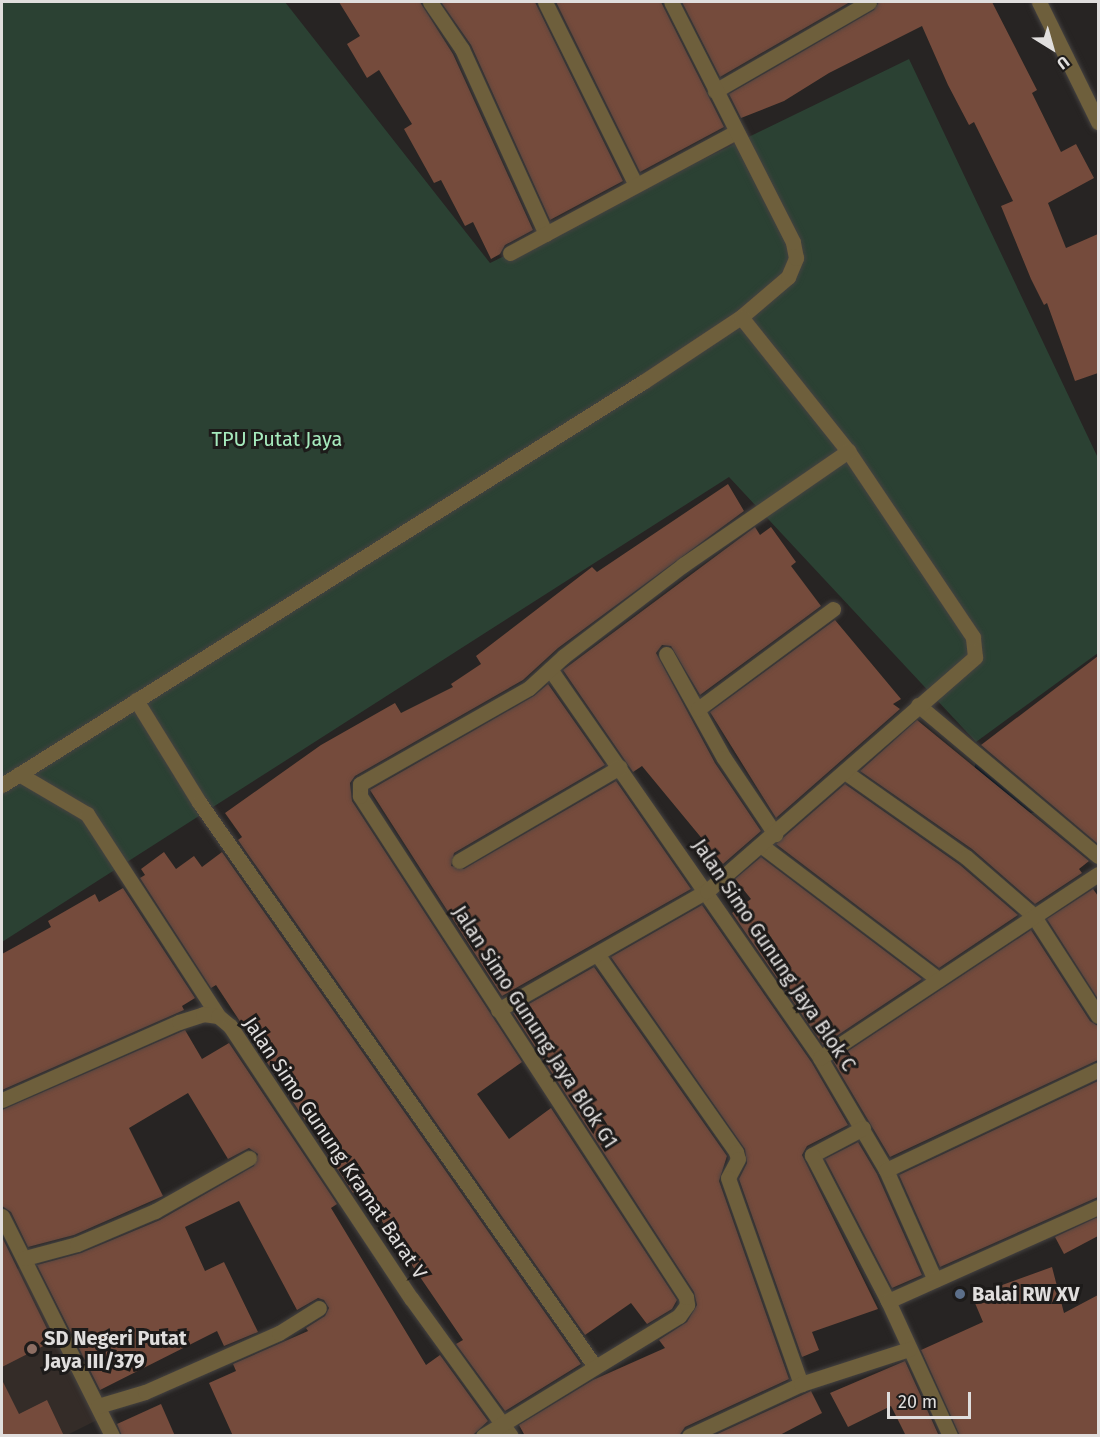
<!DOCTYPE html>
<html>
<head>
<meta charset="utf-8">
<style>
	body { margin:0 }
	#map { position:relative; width:1100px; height:1437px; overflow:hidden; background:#272423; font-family:"Fira Sans",sans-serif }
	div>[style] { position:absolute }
	.built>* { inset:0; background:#342c28 }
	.green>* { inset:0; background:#2b4133 }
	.stream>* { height:8px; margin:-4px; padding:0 4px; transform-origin:4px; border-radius:4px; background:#000d19 }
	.building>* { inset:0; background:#754b3c }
	.roads { filter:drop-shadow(0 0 2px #454241) drop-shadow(0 0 2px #454241) }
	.minor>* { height:15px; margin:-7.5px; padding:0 7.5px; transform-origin:7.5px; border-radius:7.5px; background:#6e5f3c }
	.dots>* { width:16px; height:16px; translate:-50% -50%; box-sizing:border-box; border:3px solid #1d1b1a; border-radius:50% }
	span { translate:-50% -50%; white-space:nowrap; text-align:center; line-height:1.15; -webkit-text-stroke:6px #1d1b1a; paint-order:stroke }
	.park-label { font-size:20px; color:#a6eabd }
	.street-label { font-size:20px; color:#e0dedd }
	.poi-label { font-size:20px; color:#e0dedd; font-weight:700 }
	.left { translate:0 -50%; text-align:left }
	.frame { position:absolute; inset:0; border:3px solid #e0dedd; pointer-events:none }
	.north { position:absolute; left:1022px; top:18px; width:60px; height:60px; -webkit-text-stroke:4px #1d1b1a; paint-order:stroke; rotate:143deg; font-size:16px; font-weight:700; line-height:24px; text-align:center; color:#e0dedd }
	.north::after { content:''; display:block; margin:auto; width:21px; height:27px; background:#e0dedd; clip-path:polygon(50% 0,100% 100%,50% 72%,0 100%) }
	.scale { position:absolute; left:887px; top:1392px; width:84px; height:27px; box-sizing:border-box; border:3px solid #e0dedd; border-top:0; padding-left:8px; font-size:18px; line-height:21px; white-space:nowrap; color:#e0dedd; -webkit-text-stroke:4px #1d1b1a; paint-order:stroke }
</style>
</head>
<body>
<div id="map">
	<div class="built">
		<i style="clip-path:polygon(21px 1267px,99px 1419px,67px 1435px,2px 1435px,2px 1279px)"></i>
	</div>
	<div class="green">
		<i style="clip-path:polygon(2px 2px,285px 2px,490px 263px,909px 59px,1098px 458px,1098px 653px,976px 742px,729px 477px,2px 942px)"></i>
	</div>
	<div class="stream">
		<i style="left:979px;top:766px;width:68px;rotate:39.1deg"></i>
	</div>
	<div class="building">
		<i style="clip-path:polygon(339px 2px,420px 2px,453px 54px,533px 230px,505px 245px,500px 254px,491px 259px,473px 222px,465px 226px,441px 180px,434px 183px,404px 129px,412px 124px,379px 70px,367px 78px,347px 44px,360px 36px)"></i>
		<i style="clip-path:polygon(441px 2px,535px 2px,623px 181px,550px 220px,471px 45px)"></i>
		<i style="clip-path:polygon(556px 2px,661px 2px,724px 127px,640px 172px)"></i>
		<i style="clip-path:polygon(682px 2px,850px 2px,720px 77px)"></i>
		<i style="clip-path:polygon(879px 2px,992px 2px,1037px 90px,1032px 93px,1061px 152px,1076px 144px,1094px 178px,1048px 203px,1066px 248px,1098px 234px,1098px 373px,1075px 381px,1047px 303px,1044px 305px,1031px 279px,1001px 206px,1013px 201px,974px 122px,969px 125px,948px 85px,922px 26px,829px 73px,784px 101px,741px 118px,729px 94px,874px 10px)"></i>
		<i style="clip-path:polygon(728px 484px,744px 511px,558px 648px,523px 680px,355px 776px,350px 783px,352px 801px,522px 1062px,477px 1094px,509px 1139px,551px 1108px,677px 1300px,672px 1309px,647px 1324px,631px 1303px,585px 1335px,238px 840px,242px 837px,225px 813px,321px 745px,395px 703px,401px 713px,453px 687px,451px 684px,481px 664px,476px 656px,592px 567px,597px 572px)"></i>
		<i style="clip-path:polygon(755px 527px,760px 535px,771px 527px,796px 562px,791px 566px,821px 606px,700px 695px,671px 646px,662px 645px,656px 653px,715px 763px,761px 831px,723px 864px,642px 766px,633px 772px,563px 670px)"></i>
		<i style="clip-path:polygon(835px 620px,901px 699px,893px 704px,900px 709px,776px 818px,710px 712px)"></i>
		<i style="clip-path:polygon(1098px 656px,1098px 844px,981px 745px)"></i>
		<i style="clip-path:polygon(548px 684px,605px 765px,454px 853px,451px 866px,464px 869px,616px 781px,691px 889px,502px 996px,370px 790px,534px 696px)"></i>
		<i style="clip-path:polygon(917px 720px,1089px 861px,1079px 869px,1082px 873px,1035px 904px,972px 849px,860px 771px)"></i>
		<i style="clip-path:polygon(845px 784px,960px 865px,1018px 915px,939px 968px,776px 844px)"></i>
		<i style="clip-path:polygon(164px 852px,176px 869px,194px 856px,202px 867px,222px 852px,581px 1364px,505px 1411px,456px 1344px,463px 1340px,360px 1189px,353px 1193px,216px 985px,211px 988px,140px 878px,145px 875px,141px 869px)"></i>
		<i style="clip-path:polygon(761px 857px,922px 979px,823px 1045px,732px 913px,751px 899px,735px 879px)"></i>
		<i style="clip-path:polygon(123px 888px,195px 998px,182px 1006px,184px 1010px,2px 1090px,2px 954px,51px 927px,48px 921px,95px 894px,99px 902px)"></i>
		<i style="clip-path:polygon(1093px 889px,1098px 896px,1098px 999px,1047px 919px)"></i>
		<i style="clip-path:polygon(702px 905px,812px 1063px,848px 1125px,807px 1146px,802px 1155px,878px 1309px,812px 1332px,819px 1350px,802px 1357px,739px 1179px,747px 1163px,745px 1149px,611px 957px)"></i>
		<i style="clip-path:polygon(1031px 930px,1090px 1021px,1098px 1026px,1098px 1060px,890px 1157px,833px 1061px)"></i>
		<i style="clip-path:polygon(594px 967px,727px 1156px,719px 1181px,789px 1379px,685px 1427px,679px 1436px,525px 1436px,519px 1425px,593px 1380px,665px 1348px,659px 1340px,687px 1322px,697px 1305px,694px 1292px,513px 1013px)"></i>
		<i style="clip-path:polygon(185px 1030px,202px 1059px,229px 1043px,337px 1204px,331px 1208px,426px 1365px,440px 1355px,488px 1421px,473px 1435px,233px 1436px,209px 1383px,236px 1371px,233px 1364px,308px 1331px,306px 1328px,325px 1316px,329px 1308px,324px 1300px,318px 1298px,297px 1310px,239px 1201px,185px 1227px,205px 1271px,224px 1262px,258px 1332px,224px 1346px,217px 1331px,100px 1390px,37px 1265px,81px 1253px,160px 1220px,254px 1166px,258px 1154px,249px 1148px,228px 1159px,188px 1093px,129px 1128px,163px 1196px,74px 1235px,28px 1247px,11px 1212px,2px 1206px,2px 1110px)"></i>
		<i style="clip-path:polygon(1098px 1081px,1098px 1197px,940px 1267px,899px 1175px)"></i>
		<i style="clip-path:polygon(858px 1142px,877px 1174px,922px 1275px,892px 1288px,825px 1159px)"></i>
		<i style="clip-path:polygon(1098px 1217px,1098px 1236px,1064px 1254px,1055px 1237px)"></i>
		<i style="clip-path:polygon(2px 1237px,53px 1341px,2px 1367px)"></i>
		<i style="clip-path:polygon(1052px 1267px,1064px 1313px,1098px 1295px,1098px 1436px,960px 1436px,921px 1350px,983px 1322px,972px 1296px)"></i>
		<i style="clip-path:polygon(905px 1361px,939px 1436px,906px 1436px,891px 1406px,848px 1427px,830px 1393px)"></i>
		<i style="clip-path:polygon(2px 1380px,19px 1414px,47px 1400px,64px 1436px,2px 1436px)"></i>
		<i style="clip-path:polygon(811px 1391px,822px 1413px,778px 1436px,713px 1436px)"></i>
		<i style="clip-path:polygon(161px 1404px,175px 1436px,122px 1436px,117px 1424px)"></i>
	</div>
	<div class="roads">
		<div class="minor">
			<i style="left:430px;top:2px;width:57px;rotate:55.8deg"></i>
			<i style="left:462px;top:49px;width:203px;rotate:65.6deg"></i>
			<i style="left:545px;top:2px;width:204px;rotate:63.6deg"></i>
			<i style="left:1039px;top:2px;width:134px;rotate:63.8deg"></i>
			<i style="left:715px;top:91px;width:178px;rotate:-30deg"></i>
			<i style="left:510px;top:253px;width:256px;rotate:-28.2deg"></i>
			<i style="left:666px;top:654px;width:119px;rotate:60.9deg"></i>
			<i style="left:724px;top:758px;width:92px;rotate:56.1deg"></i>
			<i style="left:550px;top:669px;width:474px;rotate:55.2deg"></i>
			<i style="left:820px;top:1058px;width:130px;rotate:59.5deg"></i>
			<i style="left:886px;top:1170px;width:120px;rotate:66deg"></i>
			<i style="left:136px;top:700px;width:120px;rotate:58.3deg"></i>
			<i style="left:199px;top:802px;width:688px;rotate:54.95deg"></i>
			<i style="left:918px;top:705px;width:235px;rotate:40deg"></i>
			<i style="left:698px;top:709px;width:168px;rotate:-36.5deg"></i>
			<i style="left:845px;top:772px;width:148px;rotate:35.1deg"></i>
			<i style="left:966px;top:857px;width:89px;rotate:40.9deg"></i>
			<i style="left:1033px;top:915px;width:120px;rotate:57.2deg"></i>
			<i style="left:19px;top:774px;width:79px;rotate:30.5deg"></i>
			<i style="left:87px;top:814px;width:241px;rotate:57deg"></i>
			<i style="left:2px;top:785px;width:757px;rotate:-32.16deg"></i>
			<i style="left:643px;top:382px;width:118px;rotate:-33.6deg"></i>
			<i style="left:741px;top:317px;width:62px;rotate:-40.4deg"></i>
			<i style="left:788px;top:277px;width:21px;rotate:-67deg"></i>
			<i style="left:796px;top:258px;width:16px;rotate:-101deg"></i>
			<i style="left:793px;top:242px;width:269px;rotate:-116.9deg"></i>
			<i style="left:762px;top:846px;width:221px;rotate:37.1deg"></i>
			<i style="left:459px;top:861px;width:186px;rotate:-30.3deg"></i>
			<i style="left:597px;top:954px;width:242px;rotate:54.9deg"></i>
			<i style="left:736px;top:1152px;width:7px;rotate:74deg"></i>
			<i style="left:738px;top:1159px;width:21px;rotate:118deg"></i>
			<i style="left:728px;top:1178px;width:219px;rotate:70.5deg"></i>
			<i style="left:498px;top:1010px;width:241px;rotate:-29.7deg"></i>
			<i style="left:707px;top:891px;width:356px;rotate:-41.1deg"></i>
			<i style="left:975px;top:657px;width:20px;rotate:-96deg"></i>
			<i style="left:973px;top:637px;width:224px;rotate:-123.9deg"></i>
			<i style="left:848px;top:451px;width:171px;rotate:-128.6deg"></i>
			<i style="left:820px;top:1058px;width:333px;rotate:-33.5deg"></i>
			<i style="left:2px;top:1100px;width:193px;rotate:-23.8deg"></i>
			<i style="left:179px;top:1022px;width:25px;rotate:-18deg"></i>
			<i style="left:203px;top:1014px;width:15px;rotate:8deg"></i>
			<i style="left:218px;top:1016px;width:16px;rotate:40deg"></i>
			<i style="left:230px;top:1026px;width:327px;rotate:56.4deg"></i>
			<i style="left:411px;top:1298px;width:170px;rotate:54.1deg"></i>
			<i style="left:863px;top:1128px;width:58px;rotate:152.1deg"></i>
			<i style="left:812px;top:1155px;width:165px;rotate:62.5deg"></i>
			<i style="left:888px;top:1301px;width:149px;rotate:65.3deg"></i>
			<i style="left:886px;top:1170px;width:234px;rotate:-25.3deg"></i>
			<i style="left:2px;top:1216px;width:246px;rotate:63.4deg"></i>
			<i style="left:25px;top:1258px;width:54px;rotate:-15.1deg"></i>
			<i style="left:77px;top:1244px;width:85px;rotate:-22.9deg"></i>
			<i style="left:155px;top:1211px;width:108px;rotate:-29.4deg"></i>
			<i style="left:888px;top:1301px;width:230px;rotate:-24.1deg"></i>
			<i style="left:98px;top:1406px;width:49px;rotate:-16.6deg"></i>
			<i style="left:145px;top:1392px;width:146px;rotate:-23.8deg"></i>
			<i style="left:279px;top:1333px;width:47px;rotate:-32deg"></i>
			<i style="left:483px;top:1436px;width:230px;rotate:-31.5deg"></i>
			<i style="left:679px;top:1316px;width:14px;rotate:-54deg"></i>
			<i style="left:687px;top:1305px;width:8px;rotate:-97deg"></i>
			<i style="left:686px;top:1297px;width:598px;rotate:-123.05deg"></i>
			<i style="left:360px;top:796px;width:12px;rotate:-90deg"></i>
			<i style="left:360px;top:784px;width:194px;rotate:-29.6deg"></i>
			<i style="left:529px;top:688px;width:47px;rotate:-42.4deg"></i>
			<i style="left:564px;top:656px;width:150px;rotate:-37.4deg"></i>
			<i style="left:683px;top:565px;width:201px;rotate:-34.6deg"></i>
			<i style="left:689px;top:1436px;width:123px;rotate:-24.9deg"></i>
			<i style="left:801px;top:1384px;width:114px;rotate:-18deg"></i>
		</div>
	</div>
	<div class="dots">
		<i style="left:960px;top:1294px;background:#5c6f8a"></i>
		<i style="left:32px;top:1349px;background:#8d6e63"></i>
	</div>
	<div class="park-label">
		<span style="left:277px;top:439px">TPU Putat Jaya</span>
	</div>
	<div class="street-label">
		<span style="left:774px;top:955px;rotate:56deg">Jalan Simo Gunung Jaya Blok C</span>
		<span style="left:535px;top:1027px;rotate:57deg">Jalan Simo Gunung Jaya Blok G1</span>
		<span style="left:335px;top:1148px;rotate:56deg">Jalan Simo Gunung Kramat Barat V</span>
	</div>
	<div class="poi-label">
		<span class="left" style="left:972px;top:1294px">Balai RW XV</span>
		<span class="left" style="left:44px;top:1350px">SD Negeri Putat<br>Jaya III/379</span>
	</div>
	<div class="frame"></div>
	<div class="north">U</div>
	<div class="scale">20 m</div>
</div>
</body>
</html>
